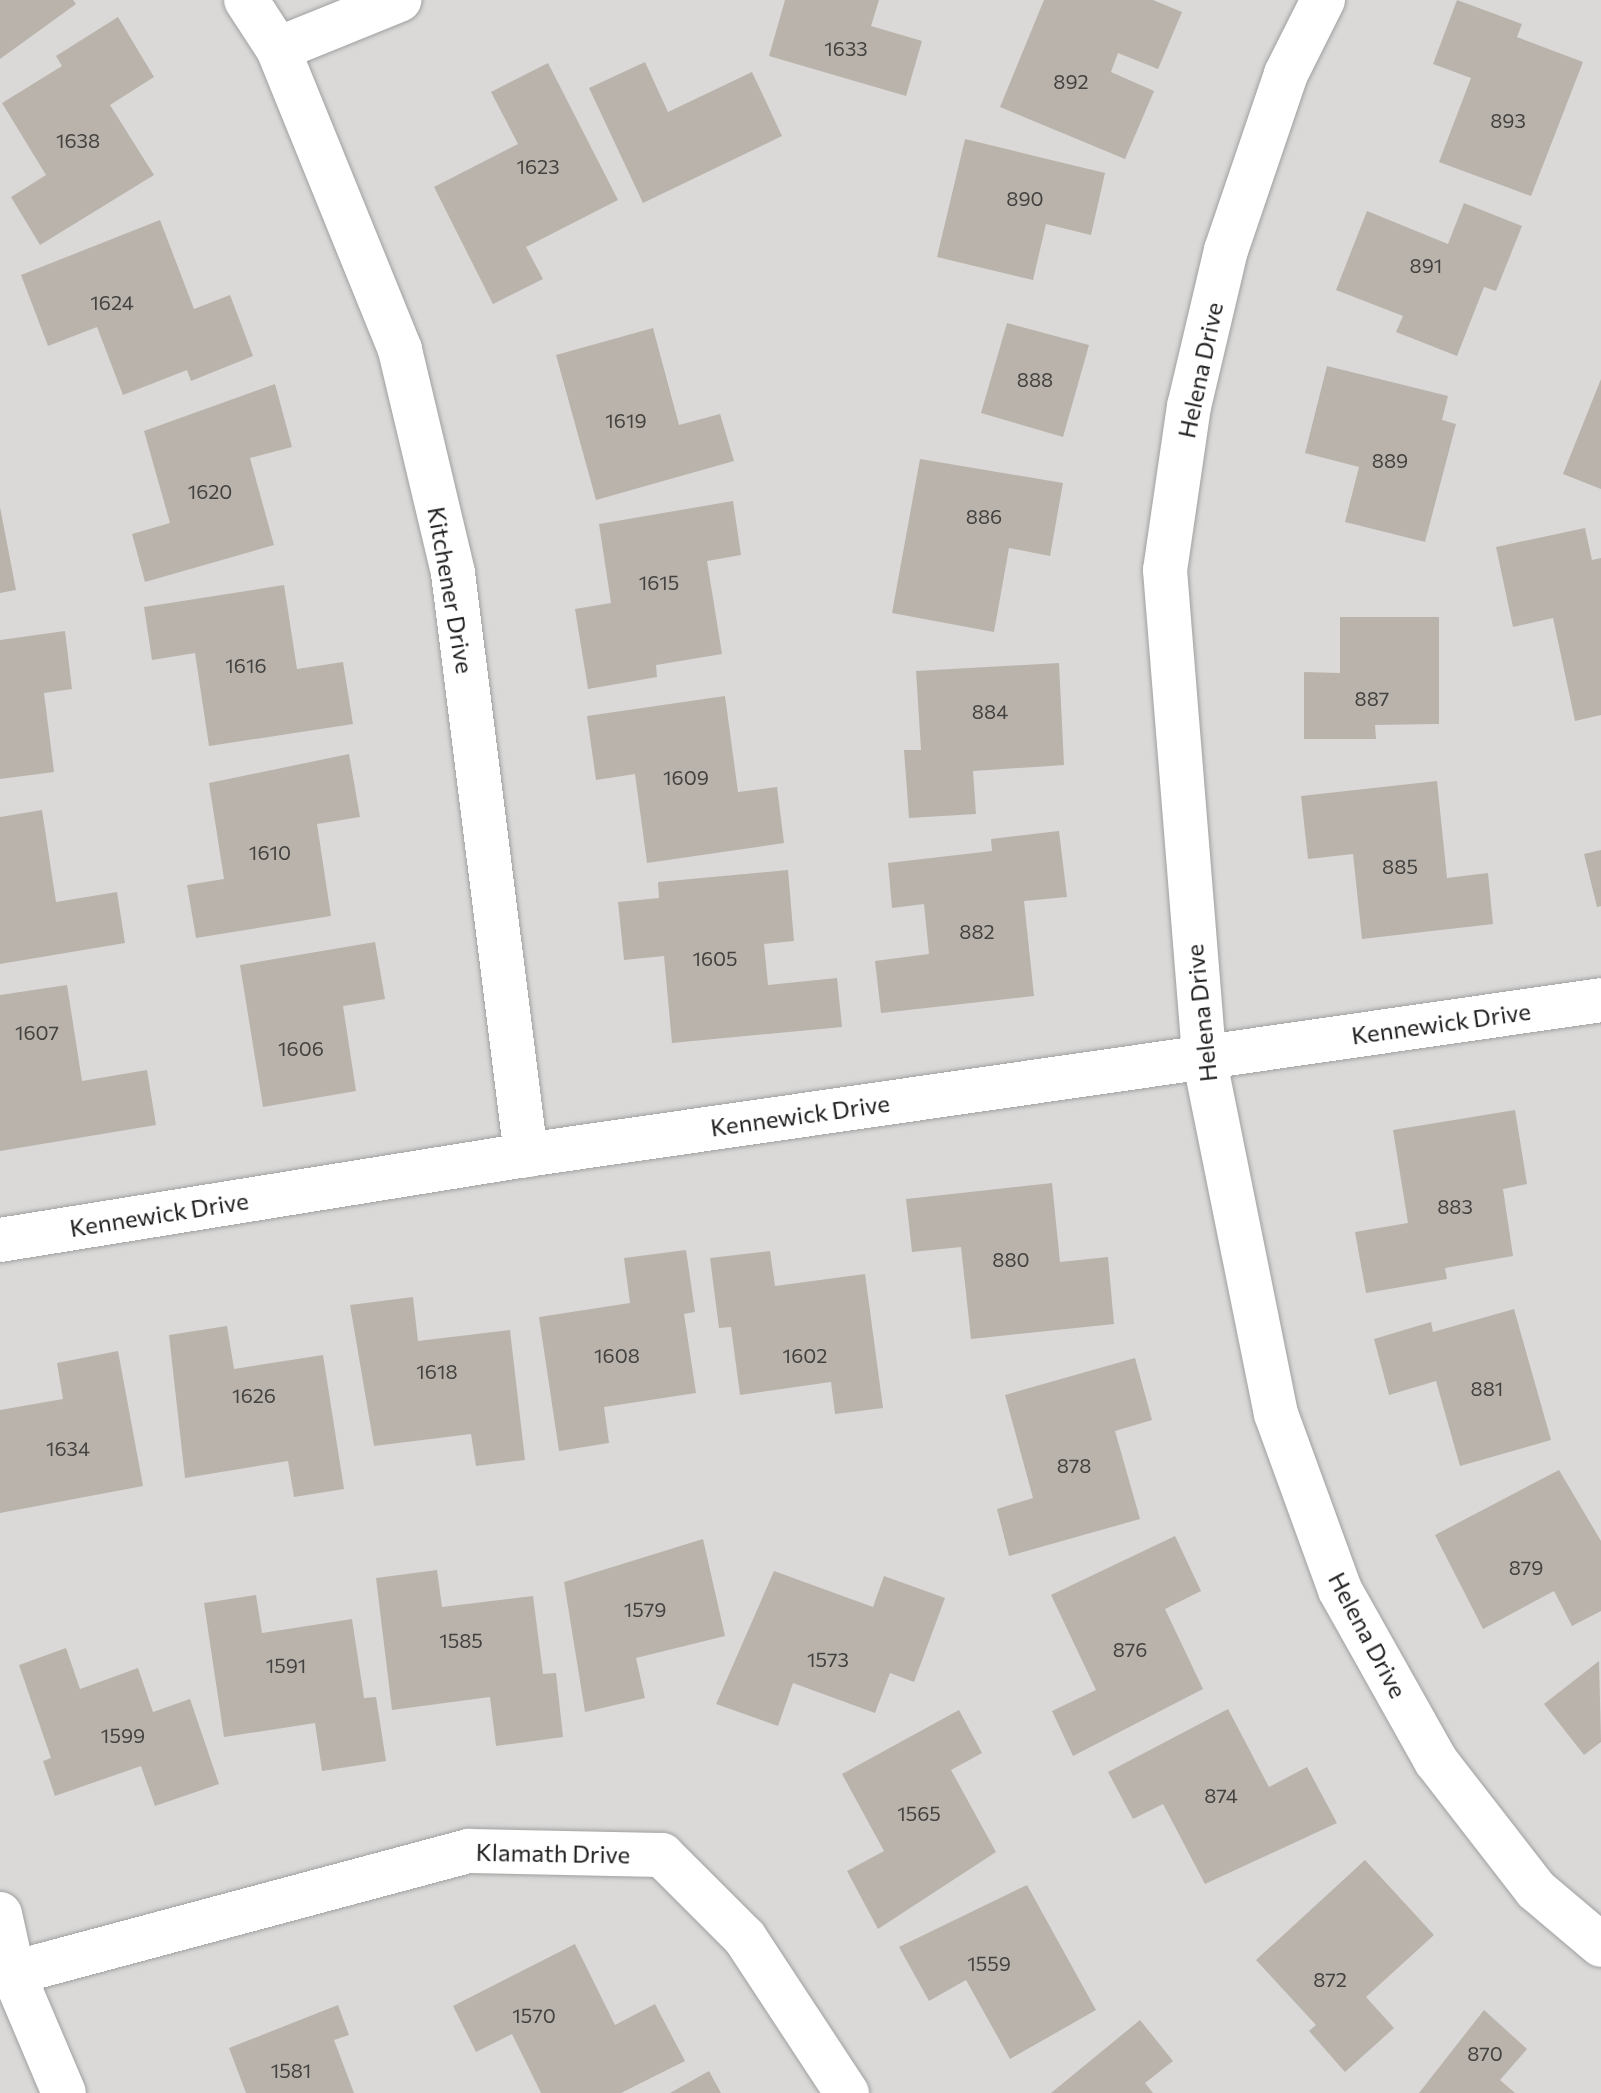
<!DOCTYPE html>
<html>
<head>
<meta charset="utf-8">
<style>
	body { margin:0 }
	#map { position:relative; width:1601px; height:2093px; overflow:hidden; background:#eceae2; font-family:Commissioner,sans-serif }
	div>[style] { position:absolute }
	.residential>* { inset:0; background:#dad9d8 }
	.building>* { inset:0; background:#b9b3ab }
	.roads { filter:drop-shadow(0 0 2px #a0a0a0) drop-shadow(0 0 2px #a0a0a0) }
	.minor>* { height:44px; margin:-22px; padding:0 22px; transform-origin:22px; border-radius:22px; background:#fff }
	span { translate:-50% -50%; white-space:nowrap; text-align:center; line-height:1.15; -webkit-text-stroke:6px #fff; paint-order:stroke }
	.number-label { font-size:20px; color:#434240 }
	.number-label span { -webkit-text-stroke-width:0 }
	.street-label { font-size:24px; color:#1c1c1c }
</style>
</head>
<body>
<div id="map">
	<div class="residential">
		<i style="clip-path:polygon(0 0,1601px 0,1601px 2093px,0 2093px)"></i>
	</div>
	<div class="building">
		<i style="clip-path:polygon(0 0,73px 0,76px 4px,0 59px)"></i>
		<i style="clip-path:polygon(785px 0,879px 0,871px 26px,922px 41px,906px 96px,769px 56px)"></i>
		<i style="clip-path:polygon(1044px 0,1153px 0,1182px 12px,1158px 69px,1118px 53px,1111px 72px,1154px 91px,1125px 159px,1000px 107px)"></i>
		<i style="clip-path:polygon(1457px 0,1522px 24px,1517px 37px,1583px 62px,1531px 196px,1439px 162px,1471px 78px,1433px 64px)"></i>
		<i style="clip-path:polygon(118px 17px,154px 77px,110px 105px,154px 175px,40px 245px,11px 197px,46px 175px,2px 103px,62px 66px,56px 56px)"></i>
		<i style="clip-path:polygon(645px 62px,668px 112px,752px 72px,782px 136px,643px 203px,589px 88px)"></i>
		<i style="clip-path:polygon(548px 63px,618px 200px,526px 247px,543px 279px,493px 304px,434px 187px,518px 144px,491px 92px)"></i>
		<i style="clip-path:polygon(965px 139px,1105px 173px,1091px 235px,1046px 224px,1033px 280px,937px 257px)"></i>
		<i style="clip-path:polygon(1464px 203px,1522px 226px,1496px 291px,1484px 287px,1457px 356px,1396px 332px,1403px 316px,1336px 290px,1367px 211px,1448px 244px)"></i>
		<i style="clip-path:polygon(160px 220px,194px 309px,230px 295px,253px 356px,191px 381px,187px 370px,123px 395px,97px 327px,48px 346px,21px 275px)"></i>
		<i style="clip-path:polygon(1007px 323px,1089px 345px,1063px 437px,981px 413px)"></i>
		<i style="clip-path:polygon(653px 328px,679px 425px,720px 414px,734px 461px,596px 500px,556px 355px)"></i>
		<i style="clip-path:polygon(1327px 366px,1448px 396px,1442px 420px,1456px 424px,1425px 542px,1345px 522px,1359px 467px,1305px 453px)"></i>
		<i style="clip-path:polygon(1601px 379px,1601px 489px,1563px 474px)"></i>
		<i style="clip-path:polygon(275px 384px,292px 447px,250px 458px,274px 545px,145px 582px,132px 534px,170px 523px,144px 431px)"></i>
		<i style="clip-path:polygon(920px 459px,1063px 483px,1050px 556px,1009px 548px,994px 632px,892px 613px)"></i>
		<i style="clip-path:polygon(733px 501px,741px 555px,707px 561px,722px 654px,656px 665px,657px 677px,588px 689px,575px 609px,611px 603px,599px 524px)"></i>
		<i style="clip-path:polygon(0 507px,16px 590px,0 593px)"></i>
		<i style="clip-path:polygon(1585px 528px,1592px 560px,1601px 558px,1601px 715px,1575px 721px,1553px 618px,1513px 627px,1496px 547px)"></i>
		<i style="clip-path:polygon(284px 585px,297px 669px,343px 662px,353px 724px,209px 746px,195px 653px,152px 660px,144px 607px)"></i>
		<i style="clip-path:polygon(1340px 617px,1439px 617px,1439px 724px,1375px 725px,1376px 739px,1304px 739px,1304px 672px,1340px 673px)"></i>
		<i style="clip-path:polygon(65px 631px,72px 689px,44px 693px,54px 772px,0 779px,0 640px)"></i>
		<i style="clip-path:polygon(1059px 663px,1064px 765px,973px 771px,976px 814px,909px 818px,904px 750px,921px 750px,916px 671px)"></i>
		<i style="clip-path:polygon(725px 696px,738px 792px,777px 787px,784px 843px,647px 863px,635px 774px,596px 780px,587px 716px)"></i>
		<i style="clip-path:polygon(349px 754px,360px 817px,317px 824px,331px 916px,196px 938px,187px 885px,224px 879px,209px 783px)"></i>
		<i style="clip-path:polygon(1437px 781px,1447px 878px,1488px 873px,1493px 924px,1362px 939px,1353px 854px,1308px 859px,1301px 796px)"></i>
		<i style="clip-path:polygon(42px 810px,56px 902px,117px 892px,125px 943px,0 964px,0 817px)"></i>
		<i style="clip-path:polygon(1059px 831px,1067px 897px,1024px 901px,1034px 996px,881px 1013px,875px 961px,929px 954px,924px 904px,892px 908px,888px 863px,992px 851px,991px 839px)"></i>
		<i style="clip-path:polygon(1601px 850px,1601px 906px,1597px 907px,1584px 854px)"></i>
		<i style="clip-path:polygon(788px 870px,794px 941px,764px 944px,768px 985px,837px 978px,842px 1027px,672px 1043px,664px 956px,624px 960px,618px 902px,659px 898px,658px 882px)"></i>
		<i style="clip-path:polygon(375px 942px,385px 999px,343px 1006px,356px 1091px,263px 1107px,240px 965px)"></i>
		<i style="clip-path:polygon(67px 985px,82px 1081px,147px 1070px,156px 1125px,0 1151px,0 995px)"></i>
		<i style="clip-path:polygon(1515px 1110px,1527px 1184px,1503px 1189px,1513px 1256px,1445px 1268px,1447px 1279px,1366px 1293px,1355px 1232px,1408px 1223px,1393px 1130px)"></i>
		<i style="clip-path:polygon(1052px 1183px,1060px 1262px,1108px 1257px,1114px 1324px,971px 1339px,961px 1247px,912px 1252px,906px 1199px)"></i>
		<i style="clip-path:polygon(686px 1250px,695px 1312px,684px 1314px,696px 1393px,604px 1407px,609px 1443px,559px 1451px,539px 1317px,630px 1303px,624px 1258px)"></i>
		<i style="clip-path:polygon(770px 1251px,775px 1286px,865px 1274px,883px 1408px,835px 1414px,831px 1382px,740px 1395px,731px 1327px,719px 1328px,710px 1258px)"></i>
		<i style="clip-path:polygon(413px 1297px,418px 1341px,510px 1330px,525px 1460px,476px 1466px,471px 1434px,374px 1446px,350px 1305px)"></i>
		<i style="clip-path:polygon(1514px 1309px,1551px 1440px,1460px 1466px,1436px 1381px,1389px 1395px,1374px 1339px,1431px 1322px,1433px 1332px)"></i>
		<i style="clip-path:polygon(227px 1326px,234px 1369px,323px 1355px,344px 1489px,294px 1497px,288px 1461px,185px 1478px,169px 1335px)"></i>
		<i style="clip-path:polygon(118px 1351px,143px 1486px,0 1513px,0 1410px,63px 1399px,57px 1363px)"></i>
		<i style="clip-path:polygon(1135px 1358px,1152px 1420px,1115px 1431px,1140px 1519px,1009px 1556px,997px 1509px,1033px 1498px,1005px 1395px)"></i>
		<i style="clip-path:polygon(1559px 1470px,1601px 1541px,1601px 1611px,1572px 1626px,1554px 1591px,1483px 1629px,1435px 1535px)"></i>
		<i style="clip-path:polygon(1175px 1536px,1201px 1591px,1165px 1609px,1203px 1689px,1073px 1756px,1052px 1711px,1096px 1690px,1051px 1595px)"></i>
		<i style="clip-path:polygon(703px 1539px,725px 1636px,636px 1658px,645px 1698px,585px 1712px,564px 1582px)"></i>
		<i style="clip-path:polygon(437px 1570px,442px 1607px,533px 1596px,543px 1674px,556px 1673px,563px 1737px,496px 1746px,490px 1697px,392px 1710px,376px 1578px)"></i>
		<i style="clip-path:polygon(774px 1571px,873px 1607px,884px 1576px,945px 1598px,914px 1682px,890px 1673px,875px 1713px,793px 1683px,778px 1726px,716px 1704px)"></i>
		<i style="clip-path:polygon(256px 1595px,262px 1633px,352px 1619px,364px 1698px,376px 1697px,386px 1761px,322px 1771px,315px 1723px,224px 1737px,204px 1603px)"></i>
		<i style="clip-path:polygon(66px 1648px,80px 1689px,138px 1668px,153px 1712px,190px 1699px,219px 1784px,155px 1806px,141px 1766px,55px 1796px,43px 1761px,51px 1758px,19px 1665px)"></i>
		<i style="clip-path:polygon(1599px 1661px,1601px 1742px,1584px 1755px,1544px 1704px)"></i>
		<i style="clip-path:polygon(1228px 1709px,1269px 1787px,1307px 1767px,1337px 1823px,1205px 1884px,1163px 1804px,1133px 1819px,1108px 1772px)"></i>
		<i style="clip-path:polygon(959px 1710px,982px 1753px,951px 1770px,996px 1852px,878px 1929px,847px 1871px,884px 1851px,842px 1774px)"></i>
		<i style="clip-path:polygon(1365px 1860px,1434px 1935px,1366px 1997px,1394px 2028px,1345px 2072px,1309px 2031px,1316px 2025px,1256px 1960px)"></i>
		<i style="clip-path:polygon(1027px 1885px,1096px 2010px,1010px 2059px,966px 1980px,929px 2001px,899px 1947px)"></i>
		<i style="clip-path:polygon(575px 1944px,615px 2025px,655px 2004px,685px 2061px,621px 2093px,541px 2093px,512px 2034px,476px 2052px,453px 2006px)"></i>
		<i style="clip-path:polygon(338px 2005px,349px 2035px,334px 2040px,354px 2093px,246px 2093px,229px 2048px)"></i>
		<i style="clip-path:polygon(1484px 2010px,1527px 2049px,1500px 2080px,1515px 2093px,1419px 2093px)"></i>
		<i style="clip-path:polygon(1140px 2020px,1173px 2061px,1145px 2083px,1153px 2093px,1051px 2093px)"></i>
		<i style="clip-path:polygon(709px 2071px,721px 2093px,670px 2093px)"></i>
	</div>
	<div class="roads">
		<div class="minor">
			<i style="left:246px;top:0;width:59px;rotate:56.9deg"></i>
			<i style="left:278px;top:49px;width:325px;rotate:67.9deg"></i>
			<i style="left:400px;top:350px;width:229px;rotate:76.6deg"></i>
			<i style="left:453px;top:573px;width:587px;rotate:82.85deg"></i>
			<i style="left:1323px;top:0;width:83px;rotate:116.6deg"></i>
			<i style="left:1286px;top:74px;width:186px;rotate:108.8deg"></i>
			<i style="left:1226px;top:250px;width:160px;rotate:103.3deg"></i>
			<i style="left:1189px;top:406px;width:166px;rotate:98.3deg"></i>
			<i style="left:1165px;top:570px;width:489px;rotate:85.4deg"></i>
			<i style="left:1204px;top:1057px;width:364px;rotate:78.6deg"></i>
			<i style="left:1276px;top:1414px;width:187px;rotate:70deg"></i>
			<i style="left:1340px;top:1590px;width:196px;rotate:60.7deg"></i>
			<i style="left:1436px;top:1761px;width:163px;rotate:52.2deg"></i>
			<i style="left:1536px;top:1890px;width:85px;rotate:40.2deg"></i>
			<i style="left:278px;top:49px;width:131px;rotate:-22deg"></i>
			<i style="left:0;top:1240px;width:533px;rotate:-9.18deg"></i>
			<i style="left:526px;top:1155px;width:1086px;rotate:-8.2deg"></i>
			<i style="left:0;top:1914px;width:60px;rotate:77.6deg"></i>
			<i style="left:13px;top:1973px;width:130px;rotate:67deg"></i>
			<i style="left:13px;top:1973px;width:472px;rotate:-15deg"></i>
			<i style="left:469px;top:1851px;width:193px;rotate:1.2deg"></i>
			<i style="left:662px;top:1855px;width:117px;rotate:45deg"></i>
			<i style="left:745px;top:1938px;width:186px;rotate:56.7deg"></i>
		</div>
	</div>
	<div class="number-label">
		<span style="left:846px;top:48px">1633</span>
		<span style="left:1071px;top:81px">892</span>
		<span style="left:1508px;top:120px">893</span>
		<span style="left:78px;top:140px">1638</span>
		<span style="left:538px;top:166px">1623</span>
		<span style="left:1025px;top:198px">890</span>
		<span style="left:1426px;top:265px">891</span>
		<span style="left:112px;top:302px">1624</span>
		<span style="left:1035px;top:379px">888</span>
		<span style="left:626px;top:420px">1619</span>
		<span style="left:1390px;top:460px">889</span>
		<span style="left:210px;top:491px">1620</span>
		<span style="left:984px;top:516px">886</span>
		<span style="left:659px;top:582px">1615</span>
		<span style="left:246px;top:665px">1616</span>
		<span style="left:1372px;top:698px">887</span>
		<span style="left:990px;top:711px">884</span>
		<span style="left:686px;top:777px">1609</span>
		<span style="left:270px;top:852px">1610</span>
		<span style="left:1400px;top:866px">885</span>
		<span style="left:977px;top:931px">882</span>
		<span style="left:715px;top:958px">1605</span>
		<span style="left:37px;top:1032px">1607</span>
		<span style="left:301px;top:1048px">1606</span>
		<span style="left:1455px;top:1206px">883</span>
		<span style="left:1011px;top:1259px">880</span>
		<span style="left:617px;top:1355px">1608</span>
		<span style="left:805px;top:1355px">1602</span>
		<span style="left:437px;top:1371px">1618</span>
		<span style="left:1487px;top:1388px">881</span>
		<span style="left:254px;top:1395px">1626</span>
		<span style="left:68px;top:1448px">1634</span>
		<span style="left:1074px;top:1465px">878</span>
		<span style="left:1526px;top:1567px">879</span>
		<span style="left:645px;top:1609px">1579</span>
		<span style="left:461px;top:1640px">1585</span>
		<span style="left:1130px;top:1649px">876</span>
		<span style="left:828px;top:1659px">1573</span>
		<span style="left:286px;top:1665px">1591</span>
		<span style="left:123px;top:1735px">1599</span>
		<span style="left:1221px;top:1795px">874</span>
		<span style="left:919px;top:1813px">1565</span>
		<span style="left:989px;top:1963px">1559</span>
		<span style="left:1330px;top:1979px">872</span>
		<span style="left:534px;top:2015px">1570</span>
		<span style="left:1485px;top:2053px">870</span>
		<span style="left:291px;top:2070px">1581</span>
	</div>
	<div class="street-label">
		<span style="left:1200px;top:370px;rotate:-78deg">Helena Drive</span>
		<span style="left:451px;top:590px;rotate:80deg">Kitchener Drive</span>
		<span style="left:1201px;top:1013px;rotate:-96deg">Helena Drive</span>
		<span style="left:1441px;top:1023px;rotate:-8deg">Kennewick Drive</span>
		<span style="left:800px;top:1115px;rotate:-8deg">Kennewick Drive</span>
		<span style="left:159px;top:1214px;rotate:-9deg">Kennewick Drive</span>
		<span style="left:1368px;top:1635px;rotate:62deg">Helena Drive</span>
		<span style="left:553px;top:1853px;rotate:1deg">Klamath Drive</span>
	</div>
</div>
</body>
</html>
